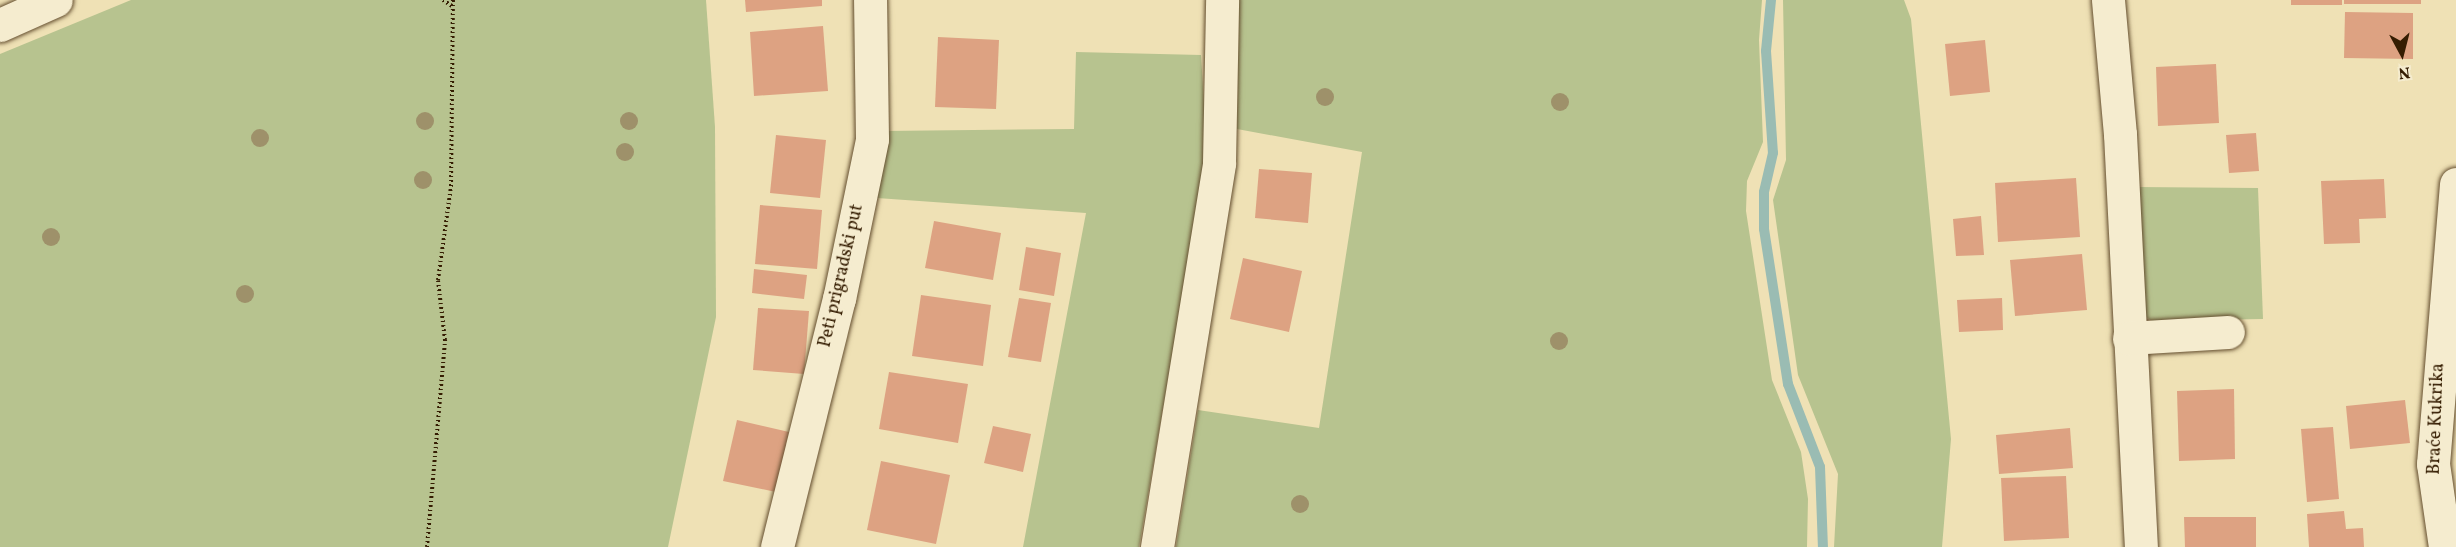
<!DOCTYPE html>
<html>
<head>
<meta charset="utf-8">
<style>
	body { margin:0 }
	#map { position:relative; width:2456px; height:547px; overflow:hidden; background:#efe1b5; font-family:Vollkorn,serif }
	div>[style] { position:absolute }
	.green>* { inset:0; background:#b7c38f }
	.stream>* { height:10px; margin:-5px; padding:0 5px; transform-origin:5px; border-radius:5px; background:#9abcb3 }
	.building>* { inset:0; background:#dda282 }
	.path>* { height:4px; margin-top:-2px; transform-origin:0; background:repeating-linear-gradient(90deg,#351d02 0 1.5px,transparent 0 4.5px) }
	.roads { filter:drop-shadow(0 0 2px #644e2f) drop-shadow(0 0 2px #644e2f) }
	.minor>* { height:33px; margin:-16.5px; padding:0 16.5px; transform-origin:16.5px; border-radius:16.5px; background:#f5eccf }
	.trees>* { width:18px; height:18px; margin:-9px; border-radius:50%; background:#9e916a }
	span { translate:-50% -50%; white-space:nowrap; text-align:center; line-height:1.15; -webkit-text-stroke:5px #f5eccf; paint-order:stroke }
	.street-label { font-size:18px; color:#351d02 }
	.north { position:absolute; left:2372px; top:24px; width:60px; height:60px; -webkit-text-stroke:4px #f5eccf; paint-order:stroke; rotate:173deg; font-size:16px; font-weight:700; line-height:24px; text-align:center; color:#351d02 }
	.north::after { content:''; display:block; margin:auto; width:21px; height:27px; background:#351d02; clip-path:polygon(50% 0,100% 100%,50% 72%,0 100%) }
</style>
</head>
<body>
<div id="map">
	<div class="green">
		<i style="clip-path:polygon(131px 0,706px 0,715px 127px,716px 317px,668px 547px,0 547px,0 54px)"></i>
		<i style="clip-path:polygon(1239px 0,1762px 0,1759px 40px,1763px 142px,1747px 181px,1746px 211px,1772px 380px,1801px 452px,1808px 499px,1807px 547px,1176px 547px,1198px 410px,1319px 428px,1362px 152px,1237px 129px)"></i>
		<i style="clip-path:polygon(1783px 0,1904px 0,1911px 19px,1951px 439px,1942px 547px,1834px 547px,1838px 474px,1798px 375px,1773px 200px,1786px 160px)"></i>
		<i style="clip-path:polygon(1076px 52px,1201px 55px,1207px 152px,1139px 547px,1023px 547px,1086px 213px,877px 198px,884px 131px,1074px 129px)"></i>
		<i style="clip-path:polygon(2136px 187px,2258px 188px,2263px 319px,2152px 321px,2142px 314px)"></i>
	</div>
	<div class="stream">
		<i style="left:1771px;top:0;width:51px;rotate:95.6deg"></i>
		<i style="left:1766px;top:51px;width:102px;rotate:86.1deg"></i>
		<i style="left:1773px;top:153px;width:40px;rotate:103deg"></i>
		<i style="left:1764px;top:192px;width:37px;rotate:90deg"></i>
		<i style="left:1764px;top:229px;width:157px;rotate:81.2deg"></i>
		<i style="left:1788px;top:384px;width:89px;rotate:68.9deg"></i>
		<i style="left:1820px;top:467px;width:80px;rotate:87.9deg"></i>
	</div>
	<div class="building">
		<i style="clip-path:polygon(745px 0,822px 0,822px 6px,746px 12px)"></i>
		<i style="clip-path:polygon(2291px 0,2342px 0,2342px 5px,2291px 5px)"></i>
		<i style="clip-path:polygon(2344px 0,2421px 0,2421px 4px,2344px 4px)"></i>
		<i style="clip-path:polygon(2345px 12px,2413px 13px,2413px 59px,2344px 58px)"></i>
		<i style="clip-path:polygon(823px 26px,828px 91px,754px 96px,750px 32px)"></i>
		<i style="clip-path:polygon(938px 37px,999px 40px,996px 109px,935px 107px)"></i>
		<i style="clip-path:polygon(1985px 40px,1990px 92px,1950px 96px,1945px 44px)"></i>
		<i style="clip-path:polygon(2216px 64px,2219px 123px,2158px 126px,2156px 67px)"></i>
		<i style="clip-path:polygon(2256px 133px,2259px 171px,2229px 173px,2226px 135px)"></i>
		<i style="clip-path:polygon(776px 135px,826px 140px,820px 198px,770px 193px)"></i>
		<i style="clip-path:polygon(1259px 169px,1312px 173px,1308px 223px,1255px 218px)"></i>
		<i style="clip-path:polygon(2076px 178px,2080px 237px,1998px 242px,1995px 183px)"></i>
		<i style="clip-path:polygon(2384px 179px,2386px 218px,2359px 219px,2360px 243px,2324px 244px,2321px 181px)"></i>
		<i style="clip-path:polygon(760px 205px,822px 210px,817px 269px,755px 264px)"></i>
		<i style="clip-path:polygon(1981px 216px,1984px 255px,1956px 256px,1953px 219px)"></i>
		<i style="clip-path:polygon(934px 221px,1001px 233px,993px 280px,925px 268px)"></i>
		<i style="clip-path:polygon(1026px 247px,1061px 253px,1054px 296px,1019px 290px)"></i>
		<i style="clip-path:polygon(2082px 254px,2087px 310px,2015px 316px,2010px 260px)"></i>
		<i style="clip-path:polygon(1243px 258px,1302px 271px,1289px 332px,1230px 319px)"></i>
		<i style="clip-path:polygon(754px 269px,807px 275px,804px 299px,752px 293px)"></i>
		<i style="clip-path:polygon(921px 295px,991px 305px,983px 366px,912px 356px)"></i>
		<i style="clip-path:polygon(1019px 298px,1051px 303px,1041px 362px,1008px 357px)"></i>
		<i style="clip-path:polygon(2002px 298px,2003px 330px,1959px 332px,1957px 300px)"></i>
		<i style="clip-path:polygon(758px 308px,809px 311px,804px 374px,753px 370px)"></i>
		<i style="clip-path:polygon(889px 372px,968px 384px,958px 443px,879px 429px)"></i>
		<i style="clip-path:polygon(2234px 389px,2235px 459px,2179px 461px,2177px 391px)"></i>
		<i style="clip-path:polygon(2405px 400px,2410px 443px,2350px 449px,2346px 406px)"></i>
		<i style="clip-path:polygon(737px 420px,789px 432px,776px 492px,723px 481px)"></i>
		<i style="clip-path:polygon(993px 426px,1031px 434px,1023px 472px,984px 463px)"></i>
		<i style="clip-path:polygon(2333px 427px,2339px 499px,2307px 502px,2301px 429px)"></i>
		<i style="clip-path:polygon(2070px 428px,2073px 468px,1999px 474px,1996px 435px)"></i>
		<i style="clip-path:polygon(881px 461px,950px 475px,936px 544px,867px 530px)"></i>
		<i style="clip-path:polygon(2066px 476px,2069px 538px,2004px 541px,2001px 478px)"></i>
		<i style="clip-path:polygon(2344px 511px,2346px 529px,2363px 528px,2364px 547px,2309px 547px,2307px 514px)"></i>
		<i style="clip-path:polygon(2184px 517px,2256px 517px,2256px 547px,2185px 547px)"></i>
	</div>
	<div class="path">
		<i style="left:443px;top:0;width:11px;rotate:34deg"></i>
		<i style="left:427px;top:547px;width:208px;rotate:-85deg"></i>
		<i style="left:445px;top:340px;width:60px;rotate:-96.7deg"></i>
		<i style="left:438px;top:280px;width:95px;rotate:-82.1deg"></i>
		<i style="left:451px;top:186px;width:186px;rotate:-89.4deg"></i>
	</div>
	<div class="roads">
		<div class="minor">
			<i style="left:2108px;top:0;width:135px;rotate:84.9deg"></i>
			<i style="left:2120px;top:134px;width:414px;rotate:87.1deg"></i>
			<i style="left:0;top:25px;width:61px;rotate:-24.1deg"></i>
			<i style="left:2129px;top:338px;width:99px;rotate:-3.5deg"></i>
			<i style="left:777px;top:547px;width:256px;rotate:-76deg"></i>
			<i style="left:839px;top:299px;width:163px;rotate:-78.3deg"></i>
			<i style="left:872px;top:139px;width:139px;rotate:-90.8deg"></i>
			<i style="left:1157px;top:547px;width:389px;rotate:-80.8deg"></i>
			<i style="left:1219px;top:163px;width:163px;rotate:-88.9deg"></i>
			<i style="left:2445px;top:547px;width:84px;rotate:-98.2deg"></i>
			<i style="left:2433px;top:464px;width:281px;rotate:-85.3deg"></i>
		</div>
	</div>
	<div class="trees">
		<i style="left:1325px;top:97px"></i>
		<i style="left:1560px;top:102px"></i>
		<i style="left:425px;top:121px"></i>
		<i style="left:629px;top:121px"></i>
		<i style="left:260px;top:138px"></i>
		<i style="left:625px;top:152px"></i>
		<i style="left:423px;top:180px"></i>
		<i style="left:51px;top:237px"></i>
		<i style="left:245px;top:294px"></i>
		<i style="left:1559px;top:341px"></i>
		<i style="left:1300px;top:504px"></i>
	</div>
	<div class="street-label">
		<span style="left:842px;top:276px;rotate:-77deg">Peti prigradski put</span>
		<span style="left:2437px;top:419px;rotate:-88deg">Braće Kukrika</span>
	</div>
	<div class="north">N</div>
</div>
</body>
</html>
